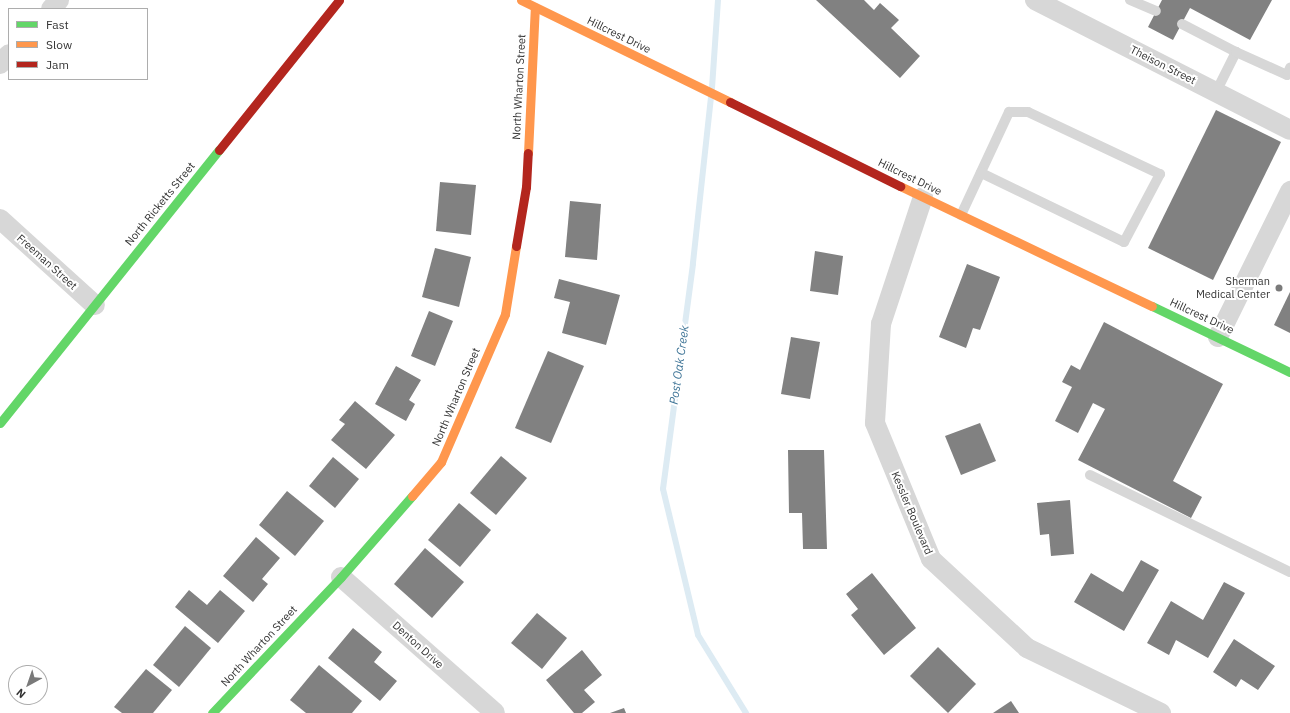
<!DOCTYPE html>
<html>
<head>
<meta charset="utf-8">
<style>
	body { margin:0 }
	#map { position:relative; width:1290px; height:713px; overflow:hidden; background:#fff; font-family:"IBM Plex Sans",sans-serif }
	div>[style] { position:absolute }
	.stream>* { height:6px; margin:-3px; padding:0 3px; transform-origin:3px; border-radius:3px; background:#ddebf3 }
	.building>* { inset:0; background:#818181 }
	.lane>* { height:10px; margin:-5px; padding:0 5px; transform-origin:5px; border-radius:5px; background:#d7d7d7 }
	.street>* { height:20px; margin:-10px; padding:0 10px; transform-origin:10px; border-radius:10px; background:#d7d7d7 }
	.fast>* { height:9px; margin:-4.5px; padding:0 4.5px; transform-origin:4.5px; border-radius:4.5px; background:#63d668 }
	.slow>* { height:9px; margin:-4.5px; padding:0 4.5px; transform-origin:4.5px; border-radius:4.5px; background:#ff974d }
	.jam>* { height:9px; margin:-4.5px; padding:0 4.5px; transform-origin:4.5px; border-radius:4.5px; background:#b3261e }
	.dots>* { width:11px; height:11px; translate:-50% -50%; box-sizing:border-box; border:2px solid #fff; border-radius:50% }
	span { translate:-50% -50%; white-space:nowrap; text-align:center; line-height:1.15; -webkit-text-stroke:4px #fff; paint-order:stroke }
	.street-label { font-size:11px; color:#333 }
	.poi-label { font-size:11px; color:#333 }
	.right { translate:-100% -50%; text-align:right }
	.water-label { font-size:12px; color:#3f7597; font-style:italic }
	.legend { position:absolute; left:8px; top:8px; width:140px; height:72px; box-sizing:border-box; background:#fff; border:1px solid #adadad; margin:0; padding:5px 7px; list-style:none; font-size:12px; color:#333 }
	.legend li { display:flex; align-items:center; gap:8px; height:20px }
	.legend b { width:20px; border:1px solid #adadad }
	.north { position:absolute; left:8px; top:665px; width:40px; height:40px; box-sizing:border-box; background:#fff; border:1px solid #adadad; border-radius:50%; rotate:220deg; font-size:11px; font-weight:700; line-height:16px; text-align:center; color:#333 }
	.north::after { content:''; display:block; margin:auto; width:14px; height:18px; background:#7a7a7a; clip-path:polygon(50% 0,100% 100%,50% 72%,0 100%) }
</style>
</head>
<body>
<div id="map">
	<div class="stream">
		<i style="left:712px;top:88px;width:88px;rotate:-86.1deg"></i>
		<i style="left:711px;top:97px;width:168px;rotate:96.2deg"></i>
		<i style="left:693px;top:264px;width:227px;rotate:97.6deg"></i>
		<i style="left:663px;top:489px;width:150px;rotate:76.5deg"></i>
		<i style="left:698px;top:635px;width:92px;rotate:58.4deg"></i>
	</div>
	<div class="building">
		<i style="clip-path:polygon(816px 0,864px 0,874px 10px,880px 3px,899px 20px,891px 28px,920px 56px,900px 78px)"></i>
		<i style="clip-path:polygon(1162px 0,1272px 0,1250px 40px,1190px 8px,1173px 40px,1148px 27px)"></i>
		<i style="clip-path:polygon(1216px 110px,1281px 142px,1213px 280px,1148px 248px)"></i>
		<i style="clip-path:polygon(440px 182px,476px 185px,471px 235px,436px 231px)"></i>
		<i style="clip-path:polygon(570px 201px,601px 204px,597px 260px,565px 257px)"></i>
		<i style="clip-path:polygon(435px 248px,471px 257px,459px 307px,422px 297px)"></i>
		<i style="clip-path:polygon(815px 251px,843px 256px,838px 295px,810px 291px)"></i>
		<i style="clip-path:polygon(967px 264px,1000px 277px,980px 330px,973px 328px,966px 348px,939px 337px)"></i>
		<i style="clip-path:polygon(559px 279px,620px 295px,606px 345px,562px 333px,570px 302px,554px 298px)"></i>
		<i style="clip-path:polygon(1290px 292px,1290px 333px,1274px 325px)"></i>
		<i style="clip-path:polygon(429px 311px,453px 321px,435px 366px,411px 356px)"></i>
		<i style="clip-path:polygon(1104px 322px,1223px 384px,1173px 481px,1202px 497px,1191px 518px,1078px 460px,1105px 409px,1093px 403px,1078px 433px,1055px 421px,1072px 387px,1062px 382px,1071px 365px,1080px 370px)"></i>
		<i style="clip-path:polygon(791px 337px,820px 342px,810px 399px,781px 394px)"></i>
		<i style="clip-path:polygon(548px 351px,584px 366px,551px 443px,515px 428px)"></i>
		<i style="clip-path:polygon(396px 366px,421px 380px,409px 400px,415px 404px,406px 421px,375px 404px)"></i>
		<i style="clip-path:polygon(355px 401px,395px 435px,366px 469px,331px 440px,345px 424px,339px 420px)"></i>
		<i style="clip-path:polygon(980px 423px,996px 461px,961px 475px,945px 436px)"></i>
		<i style="clip-path:polygon(788px 450px,824px 450px,827px 549px,803px 549px,802px 513px,789px 513px)"></i>
		<i style="clip-path:polygon(501px 456px,527px 478px,496px 515px,470px 493px)"></i>
		<i style="clip-path:polygon(333px 457px,359px 479px,335px 508px,309px 486px)"></i>
		<i style="clip-path:polygon(287px 491px,324px 521px,295px 556px,259px 525px)"></i>
		<i style="clip-path:polygon(1070px 500px,1074px 554px,1051px 556px,1049px 534px,1040px 535px,1037px 503px)"></i>
		<i style="clip-path:polygon(459px 503px,491px 530px,460px 567px,428px 540px)"></i>
		<i style="clip-path:polygon(256px 537px,280px 558px,262px 579px,268px 584px,253px 602px,223px 576px)"></i>
		<i style="clip-path:polygon(425px 548px,464px 582px,432px 618px,394px 584px)"></i>
		<i style="clip-path:polygon(1141px 560px,1159px 570px,1124px 631px,1074px 602px,1091px 573px,1123px 592px)"></i>
		<i style="clip-path:polygon(872px 573px,916px 628px,884px 655px,851px 615px,858px 609px,846px 594px)"></i>
		<i style="clip-path:polygon(1224px 582px,1245px 593px,1208px 658px,1176px 640px,1169px 655px,1147px 643px,1171px 601px,1203px 620px)"></i>
		<i style="clip-path:polygon(189px 590px,207px 605px,220px 590px,245px 611px,218px 643px,175px 607px)"></i>
		<i style="clip-path:polygon(537px 613px,567px 638px,542px 669px,511px 643px)"></i>
		<i style="clip-path:polygon(185px 626px,211px 648px,179px 687px,153px 665px)"></i>
		<i style="clip-path:polygon(353px 628px,382px 652px,374px 662px,397px 681px,380px 701px,328px 658px)"></i>
		<i style="clip-path:polygon(1234px 639px,1275px 666px,1258px 690px,1241px 679px,1236px 687px,1213px 672px)"></i>
		<i style="clip-path:polygon(938px 647px,976px 684px,948px 713px,910px 676px)"></i>
		<i style="clip-path:polygon(582px 650px,602px 675px,584px 690px,595px 702px,582px 713px,574px 713px,546px 680px)"></i>
		<i style="clip-path:polygon(319px 665px,362px 701px,352px 713px,306px 713px,290px 700px)"></i>
		<i style="clip-path:polygon(146px 669px,172px 690px,153px 713px,122px 713px,114px 707px)"></i>
		<i style="clip-path:polygon(1011px 701px,1019px 713px,993px 713px)"></i>
		<i style="clip-path:polygon(624px 708px,626px 713px,610px 713px)"></i>
	</div>
	<div class="lane">
		<i style="left:1130px;top:0;width:28px;rotate:23deg"></i>
		<i style="left:1182px;top:24px;width:61px;rotate:27.4deg"></i>
		<i style="left:1216px;top:92px;width:45px;rotate:-63.4deg"></i>
		<i style="left:1236px;top:52px;width:56px;rotate:24.3deg"></i>
		<i style="left:1287px;top:75px;width:8px;rotate:-67deg"></i>
		<i style="left:961px;top:215px;width:114px;rotate:-65deg"></i>
		<i style="left:1009px;top:112px;width:19px"></i>
		<i style="left:1028px;top:112px;width:146px;rotate:25.2deg"></i>
		<i style="left:1160px;top:174px;width:77px;rotate:117.9deg"></i>
		<i style="left:1124px;top:242px;width:159px;rotate:-154.2deg"></i>
		<i style="left:1090px;top:475px;width:222px;rotate:25.9deg"></i>
	</div>
	<div class="street">
		<i style="left:1035px;top:0;width:286px;rotate:27deg"></i>
		<i style="left:51px;top:9px;width:12px;rotate:-48deg"></i>
		<i style="left:0;top:64px;width:13px;rotate:-48deg"></i>
		<i style="left:923px;top:197px;width:134px;rotate:108.3deg"></i>
		<i style="left:881px;top:324px;width:99px;rotate:93.5deg"></i>
		<i style="left:875px;top:423px;width:147px;rotate:67.6deg"></i>
		<i style="left:931px;top:559px;width:131px;rotate:42.8deg"></i>
		<i style="left:1027px;top:648px;width:149px;rotate:25.9deg"></i>
		<i style="left:0;top:219px;width:128px;rotate:42.2deg"></i>
		<i style="left:1218px;top:337px;width:163px;rotate:-63.7deg"></i>
		<i style="left:341px;top:577px;width:205px;rotate:41.4deg"></i>
	</div>
	<div class="fast">
		<i style="left:1152px;top:306px;width:153px;rotate:25.6deg"></i>
		<i style="left:0;top:423px;width:350px;rotate:-51.3deg"></i>
		<i style="left:212px;top:713px;width:187px;rotate:-46.5deg"></i>
		<i style="left:341px;top:577px;width:108px;rotate:-48.8deg"></i>
	</div>
	<div class="slow">
		<i style="left:521px;top:0;width:233px;rotate:26deg"></i>
		<i style="left:528px;top:153px;width:146px;rotate:-87.3deg"></i>
		<i style="left:900px;top:186px;width:279px;rotate:25.5deg"></i>
		<i style="left:412px;top:496px;width:45px;rotate:-49.5deg"></i>
		<i style="left:441px;top:462px;width:161px;rotate:-66.6deg"></i>
		<i style="left:505px;top:314px;width:69px;rotate:-80.8deg"></i>
	</div>
	<div class="jam">
		<i style="left:730px;top:102px;width:190px;rotate:26.3deg"></i>
		<i style="left:219px;top:150px;width:192px;rotate:-51.3deg"></i>
		<i style="left:516px;top:246px;width:60px;rotate:-80.4deg"></i>
		<i style="left:526px;top:187px;width:34px;rotate:-87deg"></i>
	</div>
	<div class="dots">
		<i style="left:1279px;top:288px;background:#7a7a7a"></i>
	</div>
	<div class="street-label">
		<span style="left:619px;top:35px;rotate:26deg">Hillcrest Drive</span>
		<span style="left:1163px;top:65px;rotate:27deg">Theison Street</span>
		<span style="left:519px;top:87px;rotate:-87deg">North Wharton Street</span>
		<span style="left:910px;top:177px;rotate:26deg">Hillcrest Drive</span>
		<span style="left:160px;top:204px;rotate:-51deg">North Ricketts Street</span>
		<span style="left:47px;top:262px;rotate:42deg">Freeman Street</span>
		<span style="left:1202px;top:316px;rotate:25deg">Hillcrest Drive</span>
		<span style="left:456px;top:397px;rotate:-67deg">North Wharton Street</span>
		<span style="left:912px;top:513px;rotate:67deg">Kessler Boulevard</span>
		<span style="left:418px;top:645px;rotate:42deg">Denton Drive</span>
		<span style="left:259px;top:646px;rotate:-47deg">North Wharton Street</span>
	</div>
	<div class="poi-label">
		<span class="right" style="left:1270px;top:288px">Sherman<br>Medical Center</span>
	</div>
	<div class="water-label">
		<span style="left:679px;top:365px;rotate:-82deg">Post Oak Creek</span>
	</div>
	<ul class="legend">
	<li><b style="height:5px;background:#63d668"></b>Fast</li>
	<li><b style="height:5px;background:#ff974d"></b>Slow</li>
	<li><b style="height:5px;background:#b3261e"></b>Jam</li>
	</ul>
	<div class="north">N</div>
</div>
</body>
</html>
